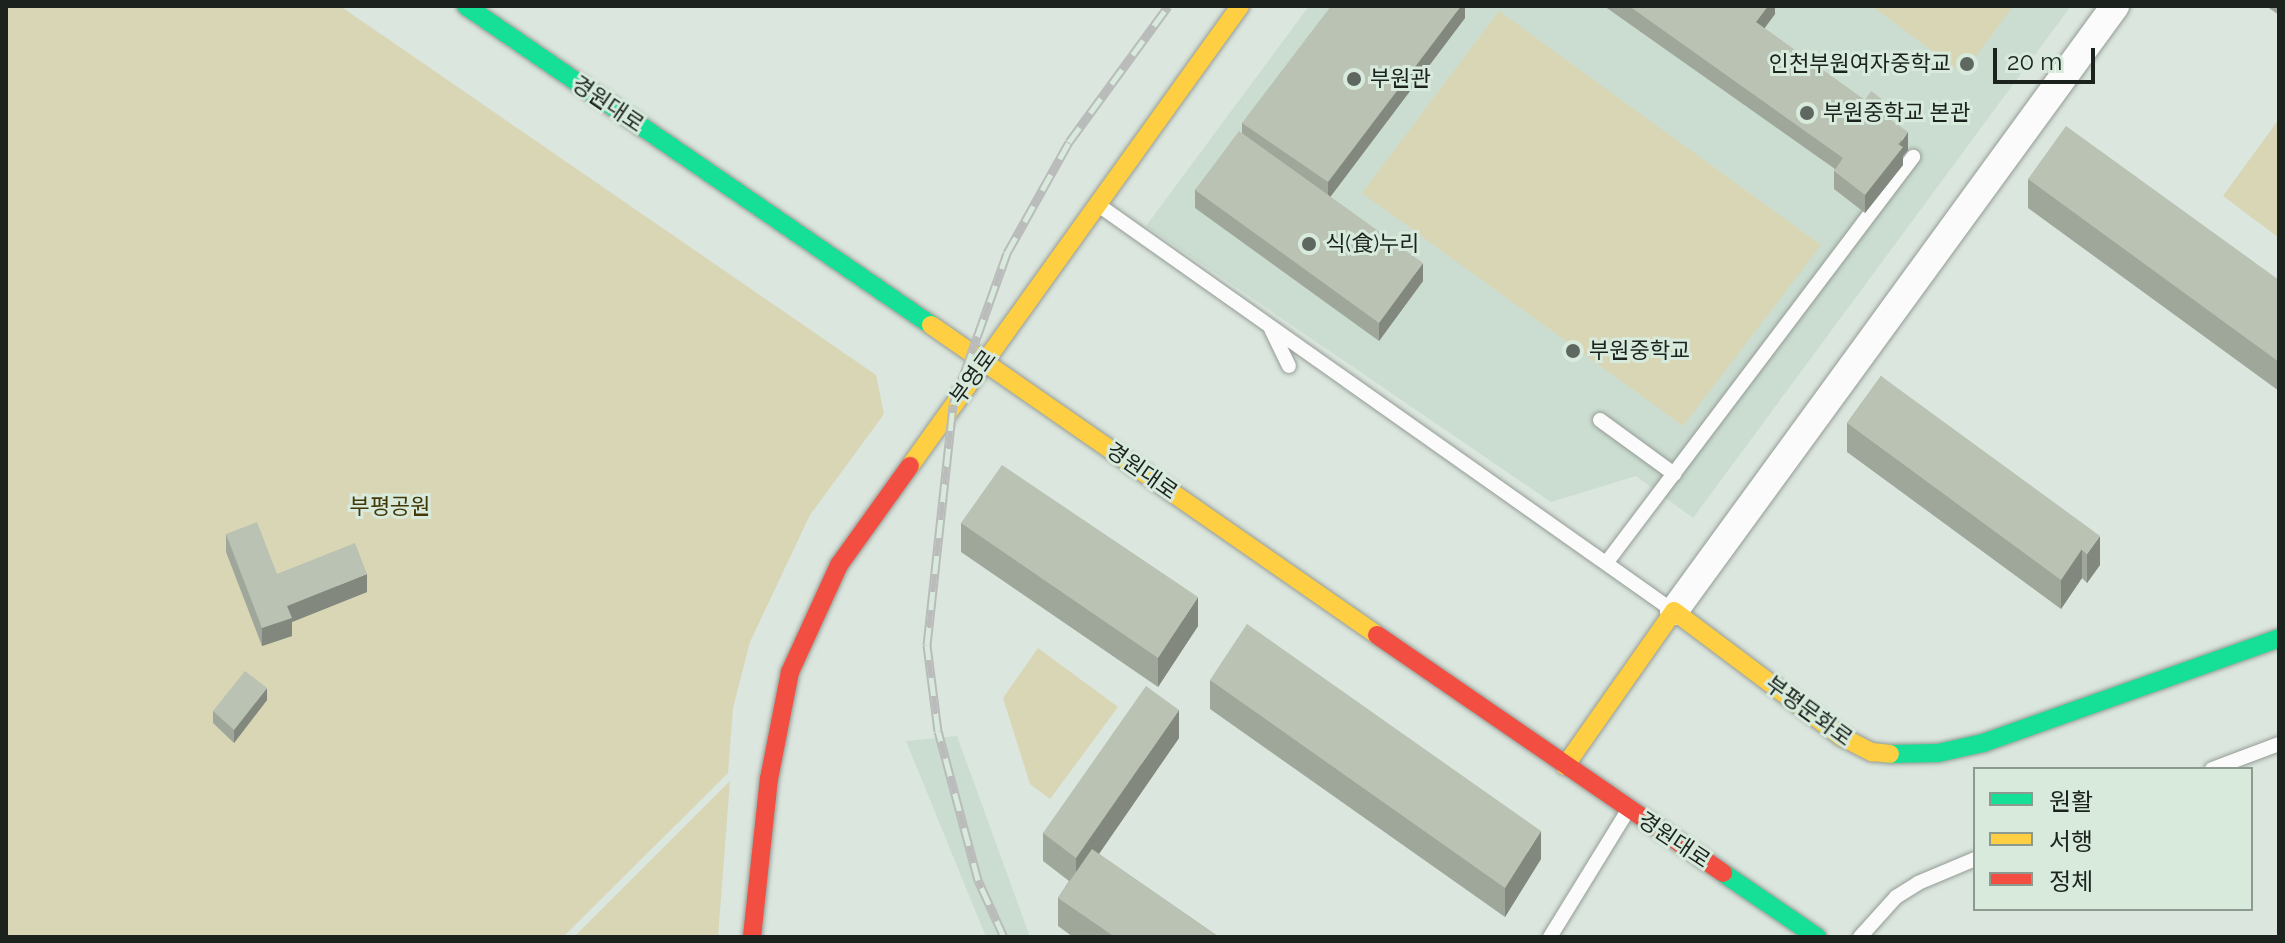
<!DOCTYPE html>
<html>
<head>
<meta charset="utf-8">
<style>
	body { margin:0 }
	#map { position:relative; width:2285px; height:943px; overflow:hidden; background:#dbe6de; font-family:Raleway,"Noto Sans KR",sans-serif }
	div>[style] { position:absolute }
	.built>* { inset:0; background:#cbddd0 }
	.green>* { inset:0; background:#d9d6b6 }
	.roads { filter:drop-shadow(0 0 2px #949c96) drop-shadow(0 0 2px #949c96) }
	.lane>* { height:14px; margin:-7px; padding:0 7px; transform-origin:7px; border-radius:7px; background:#fafbfa }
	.street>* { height:28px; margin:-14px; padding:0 14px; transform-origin:14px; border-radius:14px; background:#fafbfa }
	.fast>* { height:18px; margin:-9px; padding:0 9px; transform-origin:9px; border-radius:9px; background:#16e098 }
	.slow>* { height:18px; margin:-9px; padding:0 9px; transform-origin:9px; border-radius:9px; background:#ffcf43 }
	.jam>* { height:18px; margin:-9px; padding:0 9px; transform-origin:9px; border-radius:9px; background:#f24e42 }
	.rail>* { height:9px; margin-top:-4.5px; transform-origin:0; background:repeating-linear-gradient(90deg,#d7eadc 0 18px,#b9bcba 0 36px); box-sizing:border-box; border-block:2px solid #b9bcba }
	.wall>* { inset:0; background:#9fa79a }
	.shaded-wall>* { inset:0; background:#82887d }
	.building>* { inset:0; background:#b9c2b3 }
	.dots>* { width:22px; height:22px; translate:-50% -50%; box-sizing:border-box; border:4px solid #d7eadc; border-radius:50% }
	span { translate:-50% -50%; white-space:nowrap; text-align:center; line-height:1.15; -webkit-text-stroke:6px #d7eadc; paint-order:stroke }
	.poi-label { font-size:22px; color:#1c231e }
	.right { translate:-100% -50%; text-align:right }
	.left { translate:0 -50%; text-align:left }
	.street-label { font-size:22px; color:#1c231e }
	.park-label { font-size:22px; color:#443806 }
	.frame { position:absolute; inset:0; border:8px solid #1c231e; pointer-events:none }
	.legend { position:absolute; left:1973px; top:767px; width:280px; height:144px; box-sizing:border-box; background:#d7eadc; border:2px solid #8c9a90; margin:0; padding:10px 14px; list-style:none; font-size:24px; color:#1c231e }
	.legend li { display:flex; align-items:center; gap:16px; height:40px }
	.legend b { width:40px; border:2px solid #8c9a90 }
	.scale { position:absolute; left:1993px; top:48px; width:102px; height:36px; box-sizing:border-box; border:4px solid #1c231e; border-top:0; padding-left:10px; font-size:24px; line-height:28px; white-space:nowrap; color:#1c231e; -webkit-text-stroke:6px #d7eadc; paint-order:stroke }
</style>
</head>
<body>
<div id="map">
	<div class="built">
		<i style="clip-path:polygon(1309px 6px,2071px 6px,1693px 518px,1636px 476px,1551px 502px,1146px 226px)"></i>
		<i style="clip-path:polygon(957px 736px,1030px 937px,986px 937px,906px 741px)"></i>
	</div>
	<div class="green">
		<i style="clip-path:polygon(6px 6px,340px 6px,876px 375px,884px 414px,810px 515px,750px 642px,733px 708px,728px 773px,563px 937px,6px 937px)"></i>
		<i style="clip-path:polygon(1872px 6px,2013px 6px,1963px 74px)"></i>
		<i style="clip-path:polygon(1499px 11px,1821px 245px,1683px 426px,1362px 193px)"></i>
		<i style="clip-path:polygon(2279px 119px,2279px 238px,2223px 196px)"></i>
		<i style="clip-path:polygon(1038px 648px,1118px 707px,1050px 799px,1030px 784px,1003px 698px)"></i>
		<i style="clip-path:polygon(730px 781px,718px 937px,574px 937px)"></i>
	</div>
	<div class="roads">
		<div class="lane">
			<i style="left:1097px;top:204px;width:704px;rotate:35.23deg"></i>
			<i style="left:1271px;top:329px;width:41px;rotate:64.1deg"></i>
			<i style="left:1600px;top:420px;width:92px;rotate:36.1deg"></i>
			<i style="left:1607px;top:562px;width:508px;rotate:-52.93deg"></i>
			<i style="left:2212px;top:769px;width:72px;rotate:-20.5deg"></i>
			<i style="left:1550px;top:937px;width:149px;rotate:-58.4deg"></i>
			<i style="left:1860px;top:937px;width:54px;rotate:-48deg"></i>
			<i style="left:1896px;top:897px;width:26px;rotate:-32deg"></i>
			<i style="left:1918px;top:883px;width:62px;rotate:-22.8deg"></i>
		</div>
		<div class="street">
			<i style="left:1674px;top:611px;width:749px;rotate:-53.91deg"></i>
		</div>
		<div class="fast">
			<i style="left:466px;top:6px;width:564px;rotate:34.45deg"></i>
			<i style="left:1890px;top:754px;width:48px;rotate:-1.2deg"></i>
			<i style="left:1938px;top:753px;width:46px;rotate:-12.5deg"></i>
			<i style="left:1983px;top:743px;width:314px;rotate:-19.5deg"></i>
			<i style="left:1723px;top:873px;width:114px;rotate:34.2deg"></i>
		</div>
		<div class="slow">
			<i style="left:931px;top:325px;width:543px;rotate:34.8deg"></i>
			<i style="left:910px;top:466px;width:566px;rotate:-54.34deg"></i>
			<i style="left:1565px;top:766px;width:189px;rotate:-54.9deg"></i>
			<i style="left:1674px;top:611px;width:210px;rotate:36.9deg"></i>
			<i style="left:1842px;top:737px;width:34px;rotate:27deg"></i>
			<i style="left:1872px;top:752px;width:18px;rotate:6deg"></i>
		</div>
		<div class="jam">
			<i style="left:1377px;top:635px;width:420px;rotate:34.5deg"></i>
			<i style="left:752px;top:937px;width:159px;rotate:-83.9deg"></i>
			<i style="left:769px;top:779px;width:109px;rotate:-78.9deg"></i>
			<i style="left:790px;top:672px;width:118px;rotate:-65.4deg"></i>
			<i style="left:839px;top:565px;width:122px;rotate:-54.4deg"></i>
		</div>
	</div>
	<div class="rail">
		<i style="left:1004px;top:937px;width:63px;rotate:-114.5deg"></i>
		<i style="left:978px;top:880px;width:154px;rotate:-105deg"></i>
		<i style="left:938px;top:731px;width:87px;rotate:-97.3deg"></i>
		<i style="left:927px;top:645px;width:242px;rotate:-83.8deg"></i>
		<i style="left:953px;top:404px;width:160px;rotate:-70.3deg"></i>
		<i style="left:1007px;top:253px;width:127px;rotate:-60.8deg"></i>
		<i style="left:1069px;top:142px;width:168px;rotate:-53.9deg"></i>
	</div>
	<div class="wall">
		<i style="clip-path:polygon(1465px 6px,1465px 18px,1330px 197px,1423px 281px,1379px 341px,1195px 208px,1195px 190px,1242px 133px,1242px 123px)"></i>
		<i style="clip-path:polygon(1604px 6px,1775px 6px,1775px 14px,1764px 28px,1887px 117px,1908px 150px,1903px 156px,1903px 165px,1865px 213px,1834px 189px,1834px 171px,1835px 169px)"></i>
		<i style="clip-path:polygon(2266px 6px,2279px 6px,2279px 15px)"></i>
		<i style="clip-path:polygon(2028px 179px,2279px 280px,2279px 391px,2028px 208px)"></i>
		<i style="clip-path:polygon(1881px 376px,2100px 565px,2087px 583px,2082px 578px,2061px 609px,1847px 452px,1847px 423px)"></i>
		<i style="clip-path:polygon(961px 523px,1198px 626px,1158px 687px,961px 552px)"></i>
		<i style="clip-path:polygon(226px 534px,277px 574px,367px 592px,292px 622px,292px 636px,262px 646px,226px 552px)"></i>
		<i style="clip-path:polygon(1210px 680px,1541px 859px,1505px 917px,1210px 709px)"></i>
		<i style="clip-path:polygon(267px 700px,234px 743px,213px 723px,213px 711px)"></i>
		<i style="clip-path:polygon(1179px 738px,1099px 854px,1219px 937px,1073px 937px,1058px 926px,1058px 898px,1069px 881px,1043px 861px,1043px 833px)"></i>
	</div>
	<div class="shaded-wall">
		<i style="clip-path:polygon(1461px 6px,1465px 6px,1465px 18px,1328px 200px,1328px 182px)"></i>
		<i style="clip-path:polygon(1768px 6px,1775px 6px,1775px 14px,1756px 40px,1756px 22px)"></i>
		<i style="clip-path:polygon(1887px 103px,1887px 121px,1880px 112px)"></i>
		<i style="clip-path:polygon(1908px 132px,1908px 150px,1903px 156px,1903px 165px,1865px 213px,1865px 195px)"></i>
		<i style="clip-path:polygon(1423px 263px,1423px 281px,1379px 341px,1379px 323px)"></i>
		<i style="clip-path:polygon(2100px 536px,2100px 565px,2087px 583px,2087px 554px)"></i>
		<i style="clip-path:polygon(2082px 549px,2082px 578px,2061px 609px,2061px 580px)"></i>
		<i style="clip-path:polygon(367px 574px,367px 592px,292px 622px,292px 636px,262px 646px,262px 628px,287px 606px)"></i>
		<i style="clip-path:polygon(1198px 597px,1198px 626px,1158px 687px,1158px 658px)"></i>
		<i style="clip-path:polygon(267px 688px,267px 700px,234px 743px,234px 730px)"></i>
		<i style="clip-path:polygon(1179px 710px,1179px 738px,1076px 887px,1076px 858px)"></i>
		<i style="clip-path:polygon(1541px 831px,1541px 859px,1505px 917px,1505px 888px)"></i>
	</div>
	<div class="building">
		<i style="clip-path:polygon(1331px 6px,1461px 6px,1328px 182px,1242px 123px)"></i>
		<i style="clip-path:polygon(1629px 6px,1768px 6px,1756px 22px,1865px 100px,1871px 91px,1887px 103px,1880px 112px,1908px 132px,1898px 144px,1903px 147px,1865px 195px,1834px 171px,1843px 158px)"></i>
		<i style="clip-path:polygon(2066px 126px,2279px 280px,2279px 362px,2028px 179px)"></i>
		<i style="clip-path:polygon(1239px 131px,1423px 263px,1379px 323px,1195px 190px)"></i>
		<i style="clip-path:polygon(1881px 376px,2100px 536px,2087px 554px,2082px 549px,2061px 580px,1847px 423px)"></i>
		<i style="clip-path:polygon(1002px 465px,1198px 597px,1158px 658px,961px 523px)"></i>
		<i style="clip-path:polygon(257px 522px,277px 574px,355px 543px,367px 574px,287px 606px,292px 618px,262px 628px,226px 534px)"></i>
		<i style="clip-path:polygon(1247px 624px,1541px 831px,1505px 888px,1210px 680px)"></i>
		<i style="clip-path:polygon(245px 671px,267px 688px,234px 730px,213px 711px)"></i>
		<i style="clip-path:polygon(1146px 686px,1179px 710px,1076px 858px,1043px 833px)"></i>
		<i style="clip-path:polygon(1092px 849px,1219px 937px,1115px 937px,1058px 898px)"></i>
	</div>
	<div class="dots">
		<i style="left:1967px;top:64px;background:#5f6761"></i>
		<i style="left:1354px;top:79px;background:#5f6761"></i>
		<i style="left:1807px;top:113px;background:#5f6761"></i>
		<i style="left:1309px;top:244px;background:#5f6761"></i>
		<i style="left:1573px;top:351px;background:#5f6761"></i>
	</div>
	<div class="poi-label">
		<span class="right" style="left:1951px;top:64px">인천부원여자중학교</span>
		<span class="left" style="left:1370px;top:79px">부원관</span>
		<span class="left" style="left:1823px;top:113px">부원중학교 본관</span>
		<span class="left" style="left:1325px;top:244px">식(食)누리</span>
		<span class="left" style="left:1589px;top:351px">부원중학교</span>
	</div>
	<div class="street-label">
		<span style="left:608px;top:104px;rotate:34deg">경원대로</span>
		<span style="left:973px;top:377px;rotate:-54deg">부영로</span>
		<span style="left:1142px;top:471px;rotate:35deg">경원대로</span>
		<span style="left:1809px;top:711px;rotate:36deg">부평문화로</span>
		<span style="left:1674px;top:840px;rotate:34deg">경원대로</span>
	</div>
	<div class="park-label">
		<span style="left:390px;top:507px">부평공원</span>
	</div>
	<div class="frame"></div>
	<ul class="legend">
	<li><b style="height:10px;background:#16e098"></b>원활</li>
	<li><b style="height:10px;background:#ffcf43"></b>서행</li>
	<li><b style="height:10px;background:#f24e42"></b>정체</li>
	</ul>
	<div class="scale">20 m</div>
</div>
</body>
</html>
